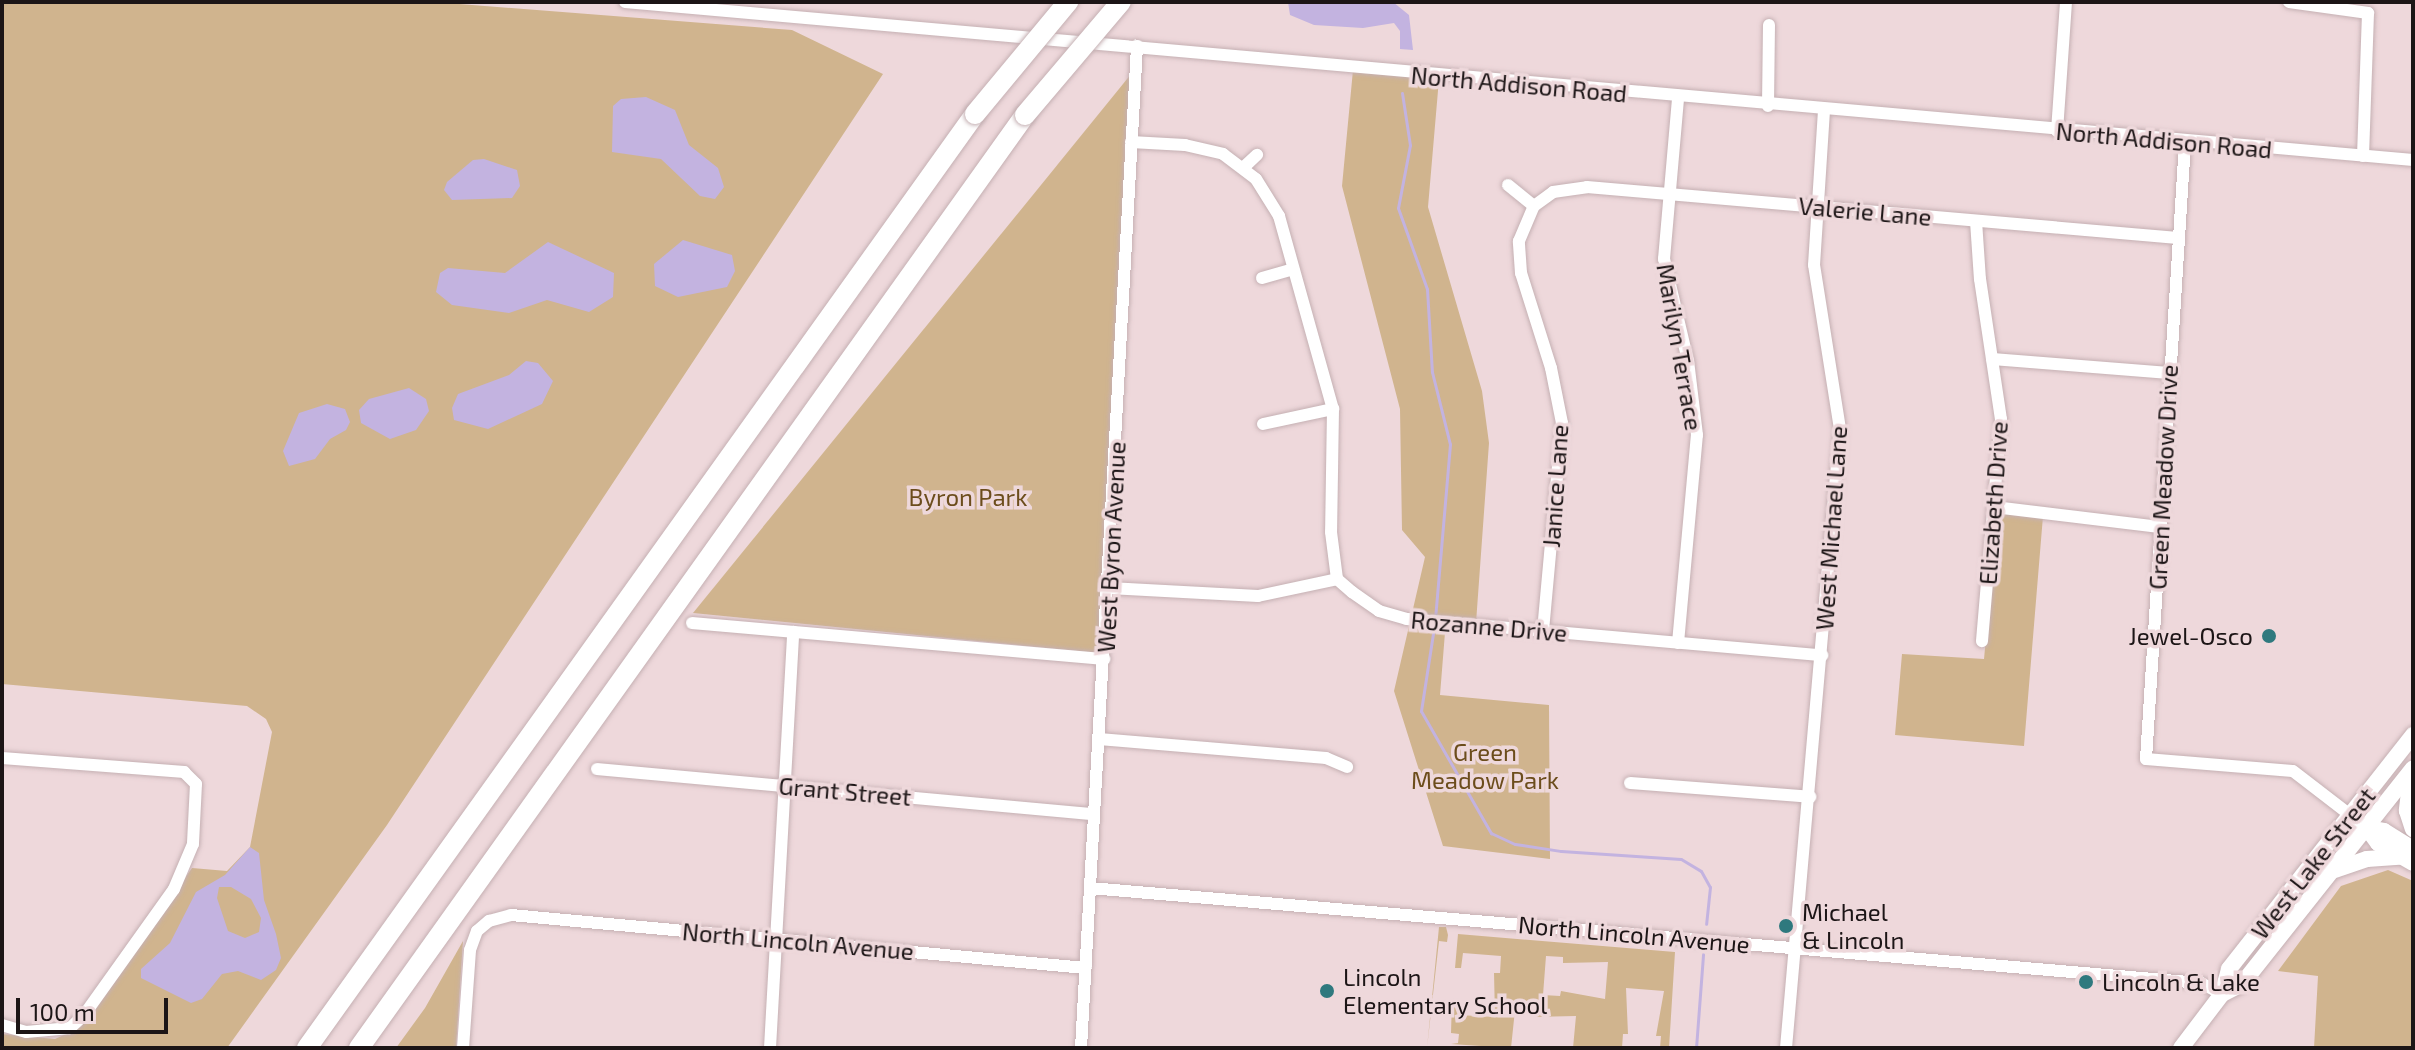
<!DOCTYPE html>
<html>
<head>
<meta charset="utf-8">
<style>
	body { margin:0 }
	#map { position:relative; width:2415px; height:1050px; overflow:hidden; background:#eed8db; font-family:"Exo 2",sans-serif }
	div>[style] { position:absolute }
	.green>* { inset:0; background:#d0b48e }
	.water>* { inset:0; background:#c3b3e0 }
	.stream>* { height:3px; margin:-1.5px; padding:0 1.5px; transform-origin:1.5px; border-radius:1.5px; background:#c3b3e0 }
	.roads { filter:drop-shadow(0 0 2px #c5b0b3) drop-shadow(0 0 2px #c5b0b3) }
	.minor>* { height:12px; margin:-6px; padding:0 6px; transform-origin:6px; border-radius:6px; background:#fff }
	.major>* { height:16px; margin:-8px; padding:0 8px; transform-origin:8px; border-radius:8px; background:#fff }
	.highway>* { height:20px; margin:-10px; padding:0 10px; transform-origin:10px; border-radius:10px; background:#fff }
	.bridges { filter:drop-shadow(0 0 2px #c5b0b3) drop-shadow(0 0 2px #c5b0b3) }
	.highway-bridge>* { height:20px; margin:-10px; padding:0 10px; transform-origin:10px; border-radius:10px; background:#fff }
	.dots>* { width:22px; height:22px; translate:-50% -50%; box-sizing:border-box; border:4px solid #eed8db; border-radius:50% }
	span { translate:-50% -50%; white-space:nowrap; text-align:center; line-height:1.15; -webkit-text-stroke:7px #eed8db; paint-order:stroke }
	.street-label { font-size:24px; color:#1c1516 }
	.park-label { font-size:24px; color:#6c4d1c }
	.poi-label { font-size:24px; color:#1c1516 }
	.right { translate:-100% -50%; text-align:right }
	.left { translate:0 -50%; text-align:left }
	.frame { position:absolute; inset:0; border:4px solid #1c1516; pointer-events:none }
	.scale { position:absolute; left:16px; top:998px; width:152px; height:36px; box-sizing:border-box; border:4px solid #1c1516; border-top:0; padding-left:10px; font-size:24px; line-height:28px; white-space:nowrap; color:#1c1516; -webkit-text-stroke:6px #eed8db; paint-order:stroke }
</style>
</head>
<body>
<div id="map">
	<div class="green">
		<i style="clip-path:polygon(2px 2px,434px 2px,792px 30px,883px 74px,387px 825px,227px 1048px,2px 1048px,2px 1034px,55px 1039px,81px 1027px,192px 868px,227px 871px,250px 847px,272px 732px,266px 719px,247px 706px,2px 684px)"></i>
		<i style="clip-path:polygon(1136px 68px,1098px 653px,693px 613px)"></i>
		<i style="clip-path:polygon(1353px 70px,1439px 79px,1428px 207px,1482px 391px,1489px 443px,1476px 623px,1446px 620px,1440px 695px,1549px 705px,1550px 859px,1443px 846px,1394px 691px,1425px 557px,1402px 530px,1400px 409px,1342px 186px)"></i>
		<i style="clip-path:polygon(1998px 509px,2043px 516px,2024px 746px,1895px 735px,1902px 654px,1984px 659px)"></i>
		<i style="clip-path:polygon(2388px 870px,2413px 881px,2413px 1048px,2314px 1048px,2318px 976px,2278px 971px,2341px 886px)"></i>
		<i style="clip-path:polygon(1439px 927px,1446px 927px,1448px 935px,1447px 942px,1439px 941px,1427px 1048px)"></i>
		<i style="clip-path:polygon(evenodd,1458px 934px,1675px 952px,1669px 1048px,1660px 1048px,1661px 1036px,1656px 1036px,1664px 991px,1626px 988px,1628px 1034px,1623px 1034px,1622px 1048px,1573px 1048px,1576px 1016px,1531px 1017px,1531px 1012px,1515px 1010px,1511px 1048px,1451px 1044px,1458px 1043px,1459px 1034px,1451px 1033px,1452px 999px,1459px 1000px,1458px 1015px,1495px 1017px,1494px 973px,1500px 973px,1501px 956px,1463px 953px,1461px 968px,1455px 968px,1458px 934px,1546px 956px,1563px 957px,1563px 963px,1608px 962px,1605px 999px,1561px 991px,1560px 996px,1543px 995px,1546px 956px)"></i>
		<i style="clip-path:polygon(463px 941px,456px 1048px,396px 1048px,425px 1008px)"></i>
	</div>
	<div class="water">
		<i style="clip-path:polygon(1288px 2px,1393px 2px,1409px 15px,1413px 50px,1400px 49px,1400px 31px,1394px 23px,1363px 28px,1314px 25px,1290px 15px)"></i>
		<i style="clip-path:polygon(646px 97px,675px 110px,689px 145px,718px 168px,724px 187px,715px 199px,700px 196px,661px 159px,612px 152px,613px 106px,621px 99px)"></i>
		<i style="clip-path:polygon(484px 159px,517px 170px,520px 186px,512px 198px,452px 200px,444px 190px,447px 182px,473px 160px)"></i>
		<i style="clip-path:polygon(683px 240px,732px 255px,735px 271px,727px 287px,678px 297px,655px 286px,654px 264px)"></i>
		<i style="clip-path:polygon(548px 242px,614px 273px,613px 297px,589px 312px,547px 300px,509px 313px,452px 305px,436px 292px,440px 273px,448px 268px,505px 273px)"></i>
		<i style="clip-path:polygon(526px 361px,538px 363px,553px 381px,542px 404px,488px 429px,454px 420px,452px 408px,458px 394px,509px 375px)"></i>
		<i style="clip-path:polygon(409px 388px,426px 399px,429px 411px,416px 430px,390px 439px,361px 423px,359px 410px,369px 399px)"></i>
		<i style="clip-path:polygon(327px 404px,345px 409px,350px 422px,346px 430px,330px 439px,315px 459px,289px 466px,283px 451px,299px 413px)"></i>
		<i style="clip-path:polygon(evenodd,250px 847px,259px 853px,264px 900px,276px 934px,281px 958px,276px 970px,261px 980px,238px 971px,222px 974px,202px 999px,191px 1003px,141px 978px,141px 969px,170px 943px,196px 892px,225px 875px,250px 847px,219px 887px,231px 887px,251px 899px,261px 918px,259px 932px,245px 938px,228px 931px,217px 898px,219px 887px)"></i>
	</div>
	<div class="stream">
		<i style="left:1402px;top:93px;width:53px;rotate:81.3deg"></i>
		<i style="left:1410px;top:145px;width:64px;rotate:100.8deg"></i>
		<i style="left:1398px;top:208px;width:86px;rotate:70.3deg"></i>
		<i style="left:1427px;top:289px;width:83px;rotate:86.6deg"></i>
		<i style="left:1432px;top:372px;width:74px;rotate:76deg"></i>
		<i style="left:1450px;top:444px;width:176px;rotate:94.9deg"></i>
		<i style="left:1434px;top:627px;width:85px;rotate:98.8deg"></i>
		<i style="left:1421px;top:711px;width:141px;rotate:60.2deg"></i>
		<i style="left:1491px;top:833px;width:26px;rotate:25deg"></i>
		<i style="left:1515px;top:844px;width:47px;rotate:8.7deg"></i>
		<i style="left:1561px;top:851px;width:120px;rotate:3.8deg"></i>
		<i style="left:1681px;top:859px;width:23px;rotate:31deg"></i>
		<i style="left:1701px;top:871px;width:18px;rotate:61deg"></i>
		<i style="left:1710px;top:887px;width:37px;rotate:96deg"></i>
		<i style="left:1696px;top:1048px;width:94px;rotate:-85.7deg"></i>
	</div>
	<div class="roads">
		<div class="minor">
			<i style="left:625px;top:2px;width:1795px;rotate:5.05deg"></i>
			<i style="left:2289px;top:2px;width:80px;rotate:7.9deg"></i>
			<i style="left:2368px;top:13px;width:143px;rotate:92deg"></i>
			<i style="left:1768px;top:106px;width:81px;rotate:-89.3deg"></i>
			<i style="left:2057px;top:131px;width:129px;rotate:-86deg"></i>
			<i style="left:1131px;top:142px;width:54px;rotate:3.2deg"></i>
			<i style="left:1185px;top:145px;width:39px;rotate:13deg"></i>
			<i style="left:1223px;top:154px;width:41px;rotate:37.1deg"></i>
			<i style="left:1256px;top:179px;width:44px;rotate:58.1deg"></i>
			<i style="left:1279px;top:216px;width:200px;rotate:74.4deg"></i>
			<i style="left:1333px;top:409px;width:123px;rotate:90.9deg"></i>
			<i style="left:1331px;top:532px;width:47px;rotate:82.7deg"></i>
			<i style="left:1337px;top:579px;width:20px;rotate:41deg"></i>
			<i style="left:1352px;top:592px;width:33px;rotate:35deg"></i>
			<i style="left:1379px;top:611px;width:29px;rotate:16deg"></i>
			<i style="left:1407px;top:619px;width:417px;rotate:5deg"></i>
			<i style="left:2185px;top:143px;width:617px;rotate:93.62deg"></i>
			<i style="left:2146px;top:759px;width:147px;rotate:4.7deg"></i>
			<i style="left:2293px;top:771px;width:93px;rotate:37.6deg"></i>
			<i style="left:1244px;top:167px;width:18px;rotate:-43deg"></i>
			<i style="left:1508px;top:185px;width:33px;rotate:39deg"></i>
			<i style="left:1976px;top:221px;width:58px;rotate:86.1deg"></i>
			<i style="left:1980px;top:279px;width:142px;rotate:81.5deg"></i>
			<i style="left:2001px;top:419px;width:223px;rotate:94.9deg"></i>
			<i style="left:1262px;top:278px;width:32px;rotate:-16deg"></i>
			<i style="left:1992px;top:359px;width:178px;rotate:4.5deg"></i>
			<i style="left:1263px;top:424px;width:72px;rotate:-12.1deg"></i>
			<i style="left:1994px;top:507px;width:167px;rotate:6.9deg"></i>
			<i style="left:1109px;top:588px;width:149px;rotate:3.1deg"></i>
			<i style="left:1258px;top:596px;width:81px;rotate:-12.1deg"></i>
			<i style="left:692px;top:623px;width:414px;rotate:5deg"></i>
			<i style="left:1543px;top:631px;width:209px;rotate:-84.8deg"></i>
			<i style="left:1562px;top:423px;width:56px;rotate:-101.3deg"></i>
			<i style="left:1551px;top:368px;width:100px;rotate:-107.5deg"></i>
			<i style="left:1521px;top:273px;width:32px;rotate:-94deg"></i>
			<i style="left:1519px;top:241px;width:38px;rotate:-67deg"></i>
			<i style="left:1534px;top:206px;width:24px;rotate:-36deg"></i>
			<i style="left:1553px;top:192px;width:34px;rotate:-8deg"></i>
			<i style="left:1587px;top:187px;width:593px;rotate:4.93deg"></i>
			<i style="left:1678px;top:643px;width:209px;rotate:-84.8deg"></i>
			<i style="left:1697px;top:435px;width:75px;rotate:-96.9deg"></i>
			<i style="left:1688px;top:361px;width:105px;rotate:-103.2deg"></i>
			<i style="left:1664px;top:259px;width:162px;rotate:-85deg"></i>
			<i style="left:1099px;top:739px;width:228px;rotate:4.8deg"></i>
			<i style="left:1326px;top:758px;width:23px;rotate:23deg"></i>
			<i style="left:2px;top:758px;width:183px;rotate:4.4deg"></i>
			<i style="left:184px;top:772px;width:17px;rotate:45deg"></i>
			<i style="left:196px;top:784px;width:60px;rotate:92.9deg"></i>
			<i style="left:193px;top:844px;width:49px;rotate:112.9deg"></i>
			<i style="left:174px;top:889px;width:153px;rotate:125.5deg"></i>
			<i style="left:85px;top:1014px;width:21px;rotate:137deg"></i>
			<i style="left:70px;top:1028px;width:44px;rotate:174.8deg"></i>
			<i style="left:26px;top:1032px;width:25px;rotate:-164deg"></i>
			<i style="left:597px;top:769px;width:498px;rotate:5.2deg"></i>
			<i style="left:1630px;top:783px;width:181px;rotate:4.4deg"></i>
			<i style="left:1090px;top:888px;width:1115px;rotate:4.89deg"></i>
			<i style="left:2201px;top:983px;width:24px;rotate:28deg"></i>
			<i style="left:463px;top:1048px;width:98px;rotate:-85.9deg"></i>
			<i style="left:470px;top:950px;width:20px;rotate:-70deg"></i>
			<i style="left:477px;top:931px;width:16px;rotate:-40deg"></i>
			<i style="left:489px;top:921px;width:23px;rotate:-15deg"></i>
			<i style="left:511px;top:915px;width:577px;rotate:5.27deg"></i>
			<i style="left:770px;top:1048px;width:417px;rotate:-86.8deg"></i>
			<i style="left:1081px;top:1048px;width:1004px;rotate:-86.8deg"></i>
			<i style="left:1786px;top:1048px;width:621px;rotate:-85.01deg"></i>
			<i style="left:1840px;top:429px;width:166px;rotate:-99deg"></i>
			<i style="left:1814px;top:265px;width:154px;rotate:-86.3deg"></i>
		</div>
		<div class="major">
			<i style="left:2411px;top:776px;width:35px;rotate:97deg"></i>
			<i style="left:2407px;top:811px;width:19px;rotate:72deg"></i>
			<i style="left:2367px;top:828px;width:19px;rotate:54deg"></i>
			<i style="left:2378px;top:843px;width:40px;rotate:29.7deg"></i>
			<i style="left:2367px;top:828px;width:17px;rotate:10deg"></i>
			<i style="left:2384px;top:831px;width:34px;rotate:32deg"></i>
			<i style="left:2335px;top:870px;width:34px;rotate:-19deg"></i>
			<i style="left:2367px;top:859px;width:32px;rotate:-4deg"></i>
			<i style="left:2222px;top:994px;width:22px;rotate:-27deg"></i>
			<i style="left:2242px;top:984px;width:275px;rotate:-51.6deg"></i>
			<i style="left:2181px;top:1048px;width:68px;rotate:-52.8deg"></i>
			<i style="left:2222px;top:994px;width:26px;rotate:-74deg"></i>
			<i style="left:2229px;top:969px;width:298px;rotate:-51.8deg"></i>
		</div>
		<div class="highway">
			<i style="left:307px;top:1048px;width:1148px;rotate:-54.43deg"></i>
			<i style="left:359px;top:1048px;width:1146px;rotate:-54.48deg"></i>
		</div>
	</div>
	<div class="bridges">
		<div class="highway-bridge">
			<i style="left:975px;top:114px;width:146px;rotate:-50.3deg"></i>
			<i style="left:1025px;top:115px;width:148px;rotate:-49.7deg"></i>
		</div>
	</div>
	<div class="dots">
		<i style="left:2269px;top:636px;background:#2f797e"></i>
		<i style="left:1786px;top:926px;background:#2f797e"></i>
		<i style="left:2086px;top:982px;background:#2f797e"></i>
		<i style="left:1327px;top:991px;background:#2f797e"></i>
	</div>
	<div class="street-label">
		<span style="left:1519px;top:84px;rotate:5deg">North Addison Road</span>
		<span style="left:2164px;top:140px;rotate:5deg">North Addison Road</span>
		<span style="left:1865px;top:211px;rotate:5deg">Valerie Lane</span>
		<span style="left:1680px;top:347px;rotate:80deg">Marilyn Terrace</span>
		<span style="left:2163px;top:477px;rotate:-87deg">Green Meadow Drive</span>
		<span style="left:1555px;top:486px;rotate:-86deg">Janice Lane</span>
		<span style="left:1993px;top:503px;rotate:-86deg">Elizabeth Drive</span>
		<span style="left:1831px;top:528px;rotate:-86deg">West Michael Lane</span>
		<span style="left:1111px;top:547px;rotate:-87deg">West Byron Avenue</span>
		<span style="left:1489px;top:626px;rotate:5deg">Rozanne Drive</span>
		<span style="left:845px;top:791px;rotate:5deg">Grant Street</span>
		<span style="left:2313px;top:863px;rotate:-52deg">West Lake Street</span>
		<span style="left:1634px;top:934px;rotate:5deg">North Lincoln Avenue</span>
		<span style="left:798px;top:941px;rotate:5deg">North Lincoln Avenue</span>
	</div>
	<div class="park-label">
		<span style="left:968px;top:497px">Byron Park</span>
		<span style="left:1485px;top:766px">Green<br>Meadow Park</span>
	</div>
	<div class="poi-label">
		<span class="right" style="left:2253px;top:636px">Jewel-Osco</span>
		<span class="left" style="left:1802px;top:926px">Michael<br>&amp; Lincoln</span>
		<span class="left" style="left:1343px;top:991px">Lincoln<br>Elementary School</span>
		<span class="left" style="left:2102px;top:982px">Lincoln &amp; Lake</span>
	</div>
	<div class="frame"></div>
	<div class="scale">100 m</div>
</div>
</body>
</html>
